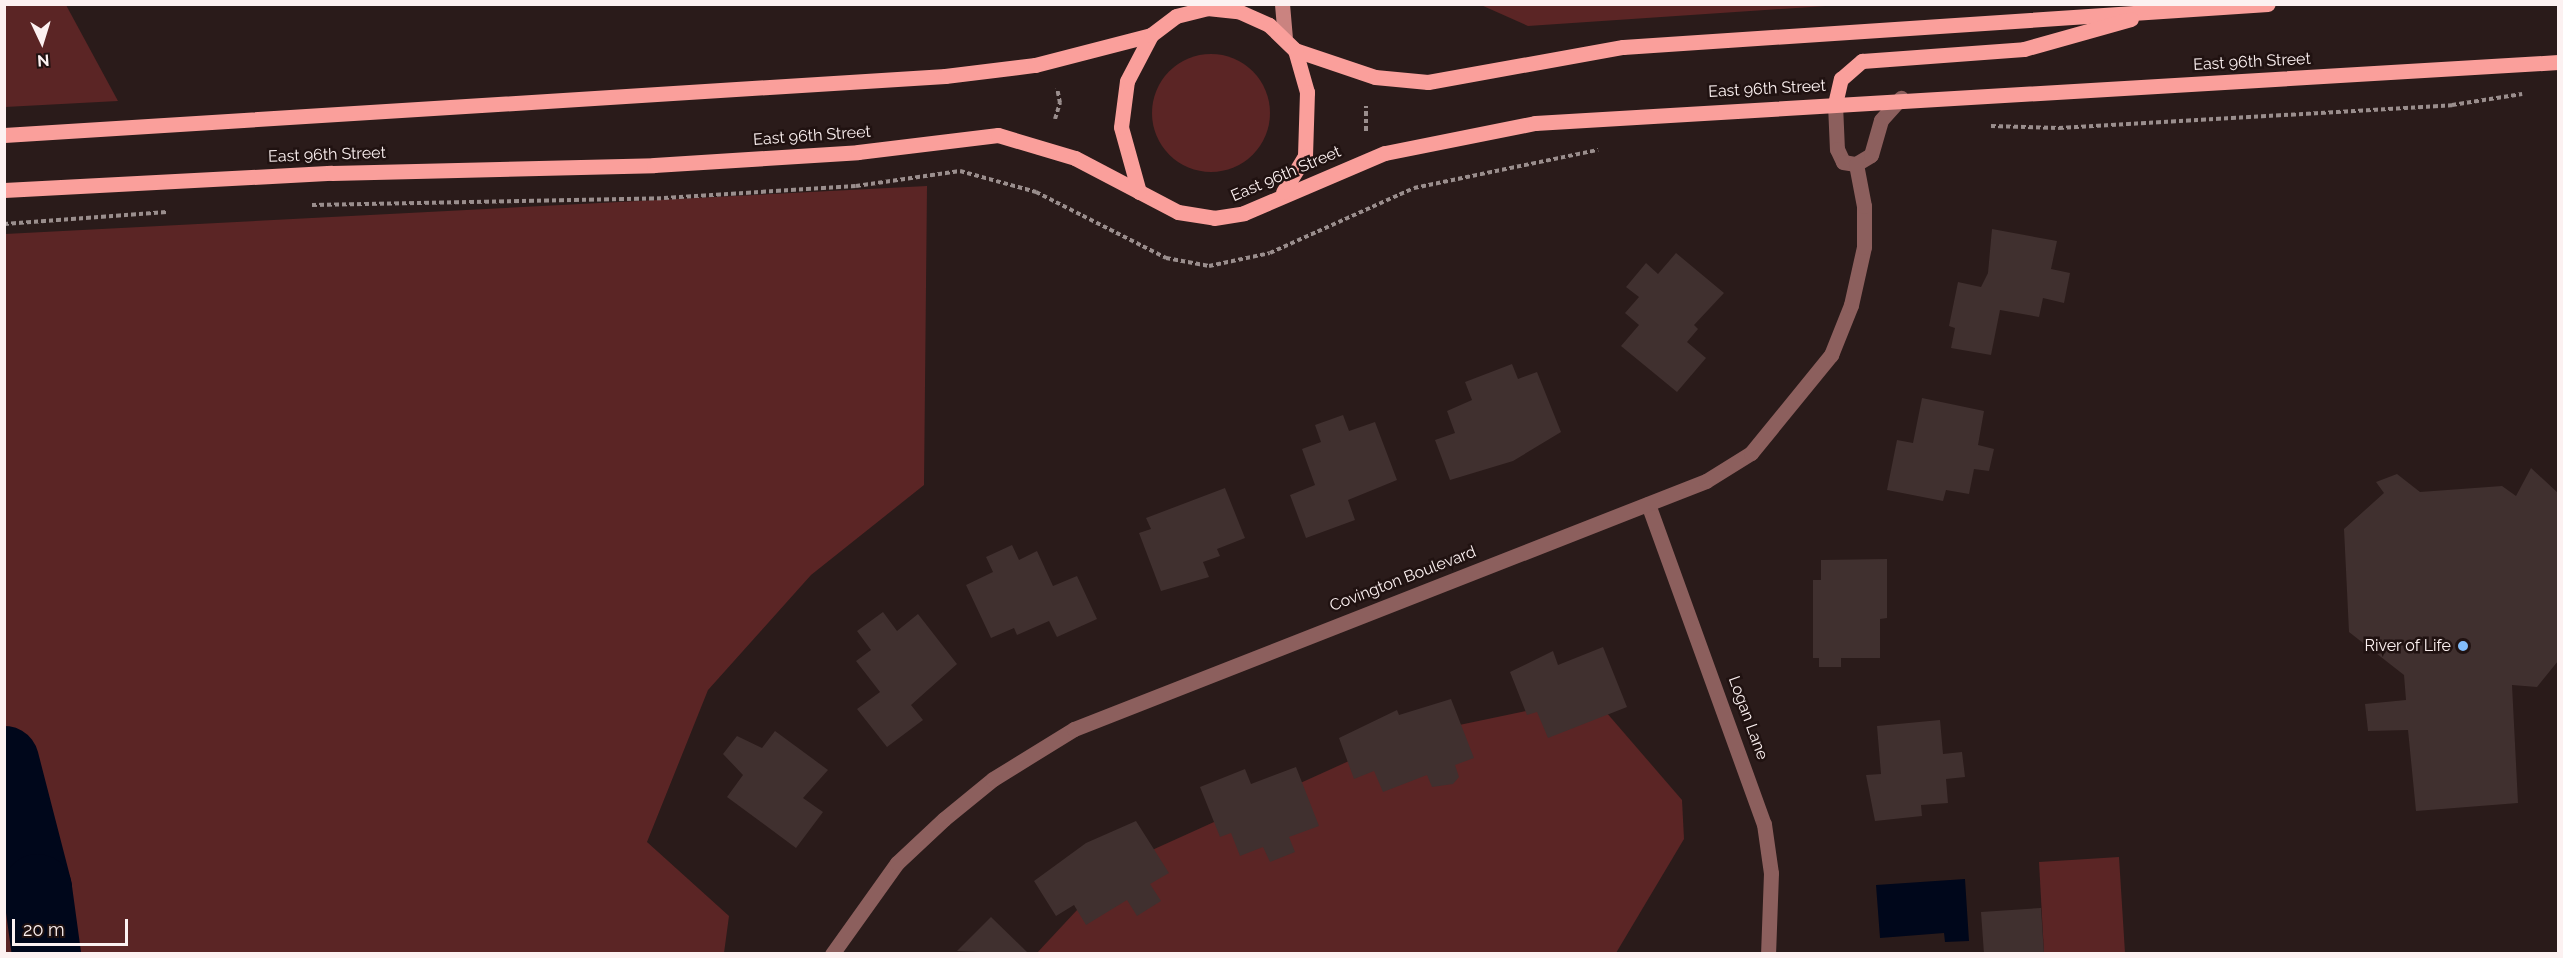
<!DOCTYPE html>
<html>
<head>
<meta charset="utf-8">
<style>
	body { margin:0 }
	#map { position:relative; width:2563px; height:958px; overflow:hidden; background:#2a1b1a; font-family:Raleway,sans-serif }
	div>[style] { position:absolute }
	.green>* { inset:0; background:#5b2525 }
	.round { border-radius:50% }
	.water>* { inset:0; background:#00071b }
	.river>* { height:69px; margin:-34.5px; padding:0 34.5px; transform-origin:34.5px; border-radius:34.5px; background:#00071b }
	.building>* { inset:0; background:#40302f }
	.path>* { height:4px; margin-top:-2px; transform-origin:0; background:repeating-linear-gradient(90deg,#9a8e8d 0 4.5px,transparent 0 7.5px) }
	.street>* { height:15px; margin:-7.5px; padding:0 7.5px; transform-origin:7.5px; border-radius:7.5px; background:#8c5f5d }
	.secondary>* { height:15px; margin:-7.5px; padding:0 7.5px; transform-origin:7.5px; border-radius:7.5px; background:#ca8380 }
	.primary>* { height:15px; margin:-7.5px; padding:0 7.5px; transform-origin:7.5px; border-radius:7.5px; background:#fa9f9b }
	.dots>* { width:16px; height:16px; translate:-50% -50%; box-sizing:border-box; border:3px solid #201211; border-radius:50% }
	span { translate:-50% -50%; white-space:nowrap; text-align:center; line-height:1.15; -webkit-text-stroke:5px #201211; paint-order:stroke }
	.street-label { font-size:16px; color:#fcf1f1 }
	.poi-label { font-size:16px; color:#fcf1f1 }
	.right { translate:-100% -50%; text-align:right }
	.frame { position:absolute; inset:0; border:6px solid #fcf1f1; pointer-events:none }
	.north { position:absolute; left:12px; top:12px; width:60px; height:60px; -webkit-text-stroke:4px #201211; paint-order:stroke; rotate:176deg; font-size:16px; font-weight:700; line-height:24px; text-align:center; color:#fcf1f1 }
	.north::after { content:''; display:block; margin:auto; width:21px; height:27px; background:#fcf1f1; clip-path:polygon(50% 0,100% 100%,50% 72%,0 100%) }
	.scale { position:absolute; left:12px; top:919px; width:116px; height:27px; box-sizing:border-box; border:3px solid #fcf1f1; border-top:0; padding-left:8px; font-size:18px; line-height:21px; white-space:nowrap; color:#fcf1f1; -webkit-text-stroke:4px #201211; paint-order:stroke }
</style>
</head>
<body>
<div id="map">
	<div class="green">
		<i style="clip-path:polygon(5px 4px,66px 5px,118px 101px,5px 107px)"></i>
		<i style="clip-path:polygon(1481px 5px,1840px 5px,1528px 26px)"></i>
		<i class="round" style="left:1152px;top:54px;width:118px;height:118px"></i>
		<i style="clip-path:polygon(927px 186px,924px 485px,811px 575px,708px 690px,647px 842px,729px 916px,724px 953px,5px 953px,5px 234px)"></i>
		<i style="clip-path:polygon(1593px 697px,1682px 800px,1684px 839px,1616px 953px,1036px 954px,1119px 865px,1402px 737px)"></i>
		<i style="clip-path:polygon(2119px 857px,2125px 953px,2044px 953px,2039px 862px)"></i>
	</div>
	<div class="water">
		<i style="clip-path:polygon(1965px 879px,1969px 941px,1945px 942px,1944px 933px,1880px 938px,1876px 885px)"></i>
	</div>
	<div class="river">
		<i style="left:4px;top:760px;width:132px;rotate:75.5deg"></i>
		<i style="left:37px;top:888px;width:67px;rotate:82.2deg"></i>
	</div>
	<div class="building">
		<i style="clip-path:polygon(1992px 229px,2057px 241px,2051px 269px,2070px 273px,2064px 303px,2043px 298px,2039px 317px,2000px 310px,1991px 355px,1951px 348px,1955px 328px,1949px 326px,1958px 282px,1981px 287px,1988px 273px)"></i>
		<i style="clip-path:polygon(1676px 253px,1724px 293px,1694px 325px,1698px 329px,1687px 342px,1706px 358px,1677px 392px,1621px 346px,1639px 325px,1625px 313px,1639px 297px,1626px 287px,1646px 263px,1658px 274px)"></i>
		<i style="clip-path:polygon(1512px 364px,1518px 379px,1537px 372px,1561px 432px,1513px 461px,1450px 480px,1435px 440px,1455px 433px,1447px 411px,1472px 400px,1465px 382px)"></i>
		<i style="clip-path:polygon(1922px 398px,1984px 411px,1978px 445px,1994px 449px,1989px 471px,1974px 469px,1969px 494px,1946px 490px,1943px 501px,1887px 490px,1897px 440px,1913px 443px)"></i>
		<i style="clip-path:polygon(1343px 415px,1349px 431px,1375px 422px,1397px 480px,1348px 500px,1355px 520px,1306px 538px,1290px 495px,1315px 485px,1302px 449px,1321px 442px,1315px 425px)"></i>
		<i style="clip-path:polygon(2531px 468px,2558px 493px,2558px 661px,2537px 687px,2512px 685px,2518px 803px,2416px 811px,2408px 730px,2368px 731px,2365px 704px,2406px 700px,2404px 675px,2349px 632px,2344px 529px,2384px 493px,2376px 482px,2397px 474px,2420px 492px,2502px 486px,2516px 496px)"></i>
		<i style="clip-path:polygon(1225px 488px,1245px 538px,1217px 549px,1220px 556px,1203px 562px,1209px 577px,1161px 591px,1139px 533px,1151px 529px,1146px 518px)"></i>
		<i style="clip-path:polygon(1012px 545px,1019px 560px,1037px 551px,1053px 586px,1077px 576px,1097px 619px,1057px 637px,1049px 621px,1017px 635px,1014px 628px,991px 638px,966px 585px,993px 572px,986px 557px)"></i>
		<i style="clip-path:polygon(1887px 559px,1887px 618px,1880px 619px,1880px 658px,1841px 658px,1841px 667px,1819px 667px,1819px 658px,1813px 658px,1813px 580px,1821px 580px,1821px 560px)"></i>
		<i style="clip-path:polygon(883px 612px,897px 631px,918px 614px,957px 664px,911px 705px,923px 720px,887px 747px,857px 709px,880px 692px,856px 661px,871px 650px,857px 631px)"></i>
		<i style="clip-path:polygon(1603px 647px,1627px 707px,1548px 738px,1537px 712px,1527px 715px,1510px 672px,1553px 651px,1558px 665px)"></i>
		<i style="clip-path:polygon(1451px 699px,1474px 758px,1455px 765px,1459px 777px,1453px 784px,1432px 787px,1427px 775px,1383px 792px,1374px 771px,1354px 779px,1339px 738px,1397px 710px,1399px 715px)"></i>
		<i style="clip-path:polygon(1940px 720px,1943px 754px,1962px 752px,1965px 777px,1946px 779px,1948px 803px,1921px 805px,1922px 816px,1875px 821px,1866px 775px,1881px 774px,1877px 726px)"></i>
		<i style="clip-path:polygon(775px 731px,828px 770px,803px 798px,823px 812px,796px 848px,727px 797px,743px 775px,723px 754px,737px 736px,762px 748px)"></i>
		<i style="clip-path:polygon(1296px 767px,1319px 826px,1289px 837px,1295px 852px,1270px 862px,1263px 847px,1240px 856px,1231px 833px,1220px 837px,1200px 787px,1245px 769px,1251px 784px)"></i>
		<i style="clip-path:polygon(1136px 821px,1169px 873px,1150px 884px,1161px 901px,1137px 916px,1127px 900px,1086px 925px,1074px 905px,1056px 916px,1034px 881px,1086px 843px)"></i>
		<i style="clip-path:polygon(2041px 908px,2044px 954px,1984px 954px,1981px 912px)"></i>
		<i style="clip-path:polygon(991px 917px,1027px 952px,1025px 954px,957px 951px)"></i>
	</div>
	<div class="path">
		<i style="left:1055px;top:119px;width:17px;rotate:-73deg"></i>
		<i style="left:1060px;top:103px;width:15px;rotate:-101deg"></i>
		<i style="left:1991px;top:126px;width:68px;rotate:1.7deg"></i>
		<i style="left:2059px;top:128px;width:394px;rotate:-3.3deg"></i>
		<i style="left:2452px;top:105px;width:71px;rotate:-8.9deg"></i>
		<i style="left:1366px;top:131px;width:25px;rotate:-90deg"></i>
		<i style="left:312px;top:205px;width:352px;rotate:-1.1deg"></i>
		<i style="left:664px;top:198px;width:192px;rotate:-3.6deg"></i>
		<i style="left:856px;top:186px;width:105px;rotate:-8.2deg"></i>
		<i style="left:960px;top:171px;width:79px;rotate:15.4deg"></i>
		<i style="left:1036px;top:192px;width:146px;rotate:26.9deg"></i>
		<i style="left:1166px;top:258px;width:44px;rotate:10.5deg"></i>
		<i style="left:1209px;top:266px;width:62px;rotate:-12deg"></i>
		<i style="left:1270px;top:253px;width:158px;rotate:-24.3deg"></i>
		<i style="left:1414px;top:188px;width:188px;rotate:-11.7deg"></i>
		<i style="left:4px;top:224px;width:163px;rotate:-4.2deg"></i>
	</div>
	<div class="street">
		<i style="left:1835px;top:104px;width:45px;rotate:87.5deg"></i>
		<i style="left:1837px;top:149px;width:14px;rotate:65deg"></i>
		<i style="left:1843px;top:162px;width:13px;rotate:9deg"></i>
		<i style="left:1856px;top:164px;width:17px;rotate:-31deg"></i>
		<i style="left:1871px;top:155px;width:36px;rotate:-74deg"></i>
		<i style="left:1881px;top:120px;width:30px;rotate:-48deg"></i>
		<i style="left:1648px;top:504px;width:340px;rotate:70.1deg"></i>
		<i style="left:1764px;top:824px;width:49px;rotate:81.9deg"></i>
		<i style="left:1771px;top:873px;width:81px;rotate:92.1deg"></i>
		<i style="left:832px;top:954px;width:112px;rotate:-54.5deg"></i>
		<i style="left:897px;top:863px;width:64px;rotate:-43.1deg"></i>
		<i style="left:944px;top:819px;width:63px;rotate:-39.2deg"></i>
		<i style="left:993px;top:779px;width:95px;rotate:-31.7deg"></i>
		<i style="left:1074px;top:729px;width:679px;rotate:-21.43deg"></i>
		<i style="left:1706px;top:481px;width:53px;rotate:-31.9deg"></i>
		<i style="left:1751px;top:453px;width:127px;rotate:-50.8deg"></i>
		<i style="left:1831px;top:355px;width:54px;rotate:-68.2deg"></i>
		<i style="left:1851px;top:305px;width:59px;rotate:-77.4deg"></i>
		<i style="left:1864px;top:247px;width:41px;rotate:-90deg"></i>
		<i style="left:1864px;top:206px;width:43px;rotate:-100.8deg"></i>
	</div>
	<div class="secondary">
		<i style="left:1282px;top:4px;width:32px;rotate:85deg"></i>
	</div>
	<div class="primary">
		<i style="left:1295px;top:50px;width:84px;rotate:18.6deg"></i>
		<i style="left:1375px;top:77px;width:53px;rotate:5.4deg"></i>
		<i style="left:1428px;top:82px;width:198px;rotate:-10.2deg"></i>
		<i style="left:1623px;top:47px;width:646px;rotate:-3.81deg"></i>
		<i style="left:1835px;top:104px;width:26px;rotate:-77deg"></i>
		<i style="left:1841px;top:79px;width:28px;rotate:-41deg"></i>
		<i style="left:1862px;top:61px;width:162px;rotate:-4.2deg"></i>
		<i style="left:2024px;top:49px;width:111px;rotate:-15.7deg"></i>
		<i style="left:4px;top:135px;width:943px;rotate:-3.59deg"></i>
		<i style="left:945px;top:76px;width:91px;rotate:-7deg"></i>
		<i style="left:1035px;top:65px;width:120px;rotate:-14.5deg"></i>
		<i style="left:4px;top:190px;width:328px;rotate:-3deg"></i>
		<i style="left:332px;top:173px;width:322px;rotate:-1.4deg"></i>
		<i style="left:654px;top:165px;width:204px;rotate:-3.6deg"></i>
		<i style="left:858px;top:152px;width:141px;rotate:-6.9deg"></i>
		<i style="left:998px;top:135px;width:80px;rotate:16.6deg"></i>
		<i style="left:1075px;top:158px;width:116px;rotate:27.7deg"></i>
		<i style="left:1178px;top:212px;width:36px;rotate:9deg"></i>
		<i style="left:1214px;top:218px;width:30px;rotate:-9deg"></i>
		<i style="left:1244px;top:213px;width:153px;rotate:-23.1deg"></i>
		<i style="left:1385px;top:153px;width:153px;rotate:-11.3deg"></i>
		<i style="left:1535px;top:123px;width:1025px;rotate:-3.41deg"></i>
		<i style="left:1139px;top:192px;width:67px;rotate:-105.5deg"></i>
		<i style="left:1121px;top:127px;width:46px;rotate:-82.6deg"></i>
		<i style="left:1127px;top:81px;width:52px;rotate:-62.4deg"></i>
		<i style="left:1151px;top:35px;width:31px;rotate:-37deg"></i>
		<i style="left:1176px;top:16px;width:32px;rotate:-14deg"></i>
		<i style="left:1207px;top:8px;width:31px;rotate:6deg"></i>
		<i style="left:1238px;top:11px;width:34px;rotate:24deg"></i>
		<i style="left:1269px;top:25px;width:36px;rotate:44deg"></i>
		<i style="left:1295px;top:50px;width:44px;rotate:74.1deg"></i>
		<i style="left:1307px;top:92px;width:64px;rotate:91.8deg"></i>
		<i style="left:1305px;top:156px;width:42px;rotate:121.4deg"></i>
	</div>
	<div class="dots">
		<i style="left:2463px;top:646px;background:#82bcfa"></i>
	</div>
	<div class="street-label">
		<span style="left:2252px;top:62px;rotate:-3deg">East 96th Street</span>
		<span style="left:1767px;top:89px;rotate:-3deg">East 96th Street</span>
		<span style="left:812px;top:136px;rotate:-4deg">East 96th Street</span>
		<span style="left:327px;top:155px;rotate:-2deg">East 96th Street</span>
		<span style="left:1286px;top:174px;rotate:-23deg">East 96th Street</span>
		<span style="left:1403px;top:579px;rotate:-21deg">Covington Boulevard</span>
		<span style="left:1748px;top:718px;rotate:70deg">Logan Lane</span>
	</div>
	<div class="poi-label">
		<span class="right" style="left:2451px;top:646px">River of Life</span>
	</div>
	<div class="frame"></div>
	<div class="north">N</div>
	<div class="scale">20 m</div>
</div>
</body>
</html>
